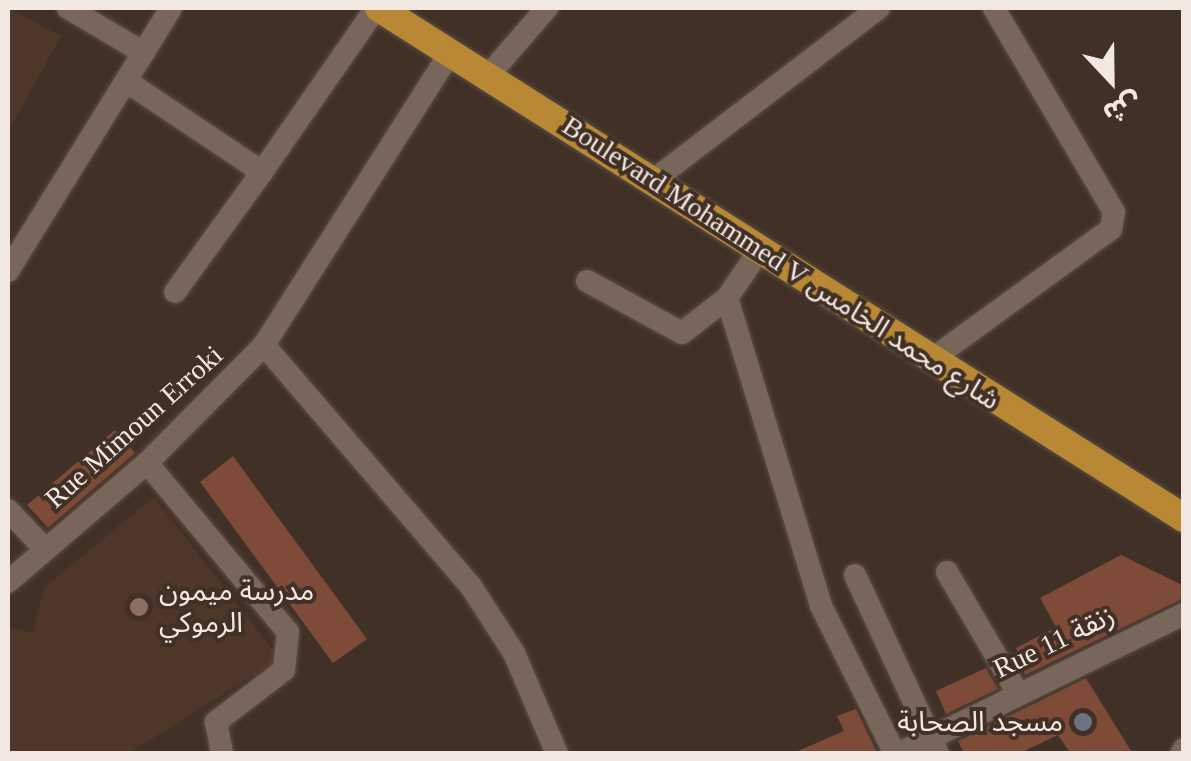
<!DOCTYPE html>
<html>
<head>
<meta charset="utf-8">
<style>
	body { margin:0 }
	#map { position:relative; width:1191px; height:761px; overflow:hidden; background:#413026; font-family:"Times New Roman","Noto Sans Arabic",serif }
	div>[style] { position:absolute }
	.built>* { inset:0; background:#4e3729 }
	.building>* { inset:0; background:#7d4b37 }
	.roads { filter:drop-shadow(0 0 2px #5c4e45) drop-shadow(0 0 2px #5c4e45) }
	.minor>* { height:22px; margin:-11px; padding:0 11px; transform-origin:11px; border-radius:11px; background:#79665b }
	.major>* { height:28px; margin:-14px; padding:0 14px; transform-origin:14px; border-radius:14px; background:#b98835 }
	.dots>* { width:28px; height:28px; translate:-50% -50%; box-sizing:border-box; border:5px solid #413026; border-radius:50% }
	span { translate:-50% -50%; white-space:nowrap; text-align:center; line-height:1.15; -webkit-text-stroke:8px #413026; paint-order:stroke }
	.street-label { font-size:28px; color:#f3e8e1 }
	.poi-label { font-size:28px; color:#f3e8e1 }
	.left { translate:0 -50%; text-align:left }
	.right { translate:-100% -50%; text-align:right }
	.frame { position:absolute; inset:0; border:10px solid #f3e8e1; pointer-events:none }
	.north { position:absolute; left:1061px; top:30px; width:100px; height:100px; -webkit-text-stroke:8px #413026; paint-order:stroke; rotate:158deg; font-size:28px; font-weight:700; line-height:40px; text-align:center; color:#f3e8e1 }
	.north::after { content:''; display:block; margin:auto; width:35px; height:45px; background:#f3e8e1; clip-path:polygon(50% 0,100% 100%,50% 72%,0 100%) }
</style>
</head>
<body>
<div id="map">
	<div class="built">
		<i style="clip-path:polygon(8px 8px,61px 36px,8px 132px)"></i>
		<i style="clip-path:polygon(154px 497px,280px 659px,129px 753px,8px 753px,8px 626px,33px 633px,44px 588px)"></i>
	</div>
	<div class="building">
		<i style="clip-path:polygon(115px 430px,135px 453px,48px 528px,27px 505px)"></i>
		<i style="clip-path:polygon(233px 456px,367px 639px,333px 663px,200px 482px)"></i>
		<i style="clip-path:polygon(1121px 555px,1184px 586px,1180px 600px,1025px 675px,1016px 648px,1056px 627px,1040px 598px)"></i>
		<i style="clip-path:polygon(986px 668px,998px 689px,946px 714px,936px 691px)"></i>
		<i style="clip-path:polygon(1086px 678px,1133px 754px,1071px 754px,1058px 735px,1018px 754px,964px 754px,958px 741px)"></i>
		<i style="clip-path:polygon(856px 709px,878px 754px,791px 754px,844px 731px,837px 716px)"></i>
	</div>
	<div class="roads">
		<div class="minor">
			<i style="left:68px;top:8px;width:88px;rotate:30.6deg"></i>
			<i style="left:488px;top:76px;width:90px;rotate:-49.1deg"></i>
			<i style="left:126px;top:81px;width:164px;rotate:33.8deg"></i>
			<i style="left:262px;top:172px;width:148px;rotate:125.9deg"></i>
			<i style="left:262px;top:172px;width:200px;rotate:-55.2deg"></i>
			<i style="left:655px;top:179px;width:282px;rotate:-37.4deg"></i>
			<i style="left:761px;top:248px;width:60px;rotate:124.2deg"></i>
			<i style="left:727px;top:298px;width:322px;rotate:73deg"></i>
			<i style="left:821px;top:606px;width:165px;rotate:63.4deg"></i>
			<i style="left:8px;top:271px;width:309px;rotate:-58.2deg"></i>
			<i style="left:587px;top:281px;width:108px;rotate:28.7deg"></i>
			<i style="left:682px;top:333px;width:57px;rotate:-37.9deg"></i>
			<i style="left:264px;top:345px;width:316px;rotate:49.4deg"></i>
			<i style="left:470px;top:585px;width:81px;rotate:57.1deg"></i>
			<i style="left:514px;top:653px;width:110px;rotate:66.9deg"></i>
			<i style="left:932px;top:359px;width:221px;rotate:-36deg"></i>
			<i style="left:1111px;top:229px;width:17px;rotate:-80deg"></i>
			<i style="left:1114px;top:212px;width:237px;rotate:-120.5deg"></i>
			<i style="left:147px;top:463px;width:220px;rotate:50.2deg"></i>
			<i style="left:288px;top:632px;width:38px;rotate:96deg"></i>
			<i style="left:284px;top:670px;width:86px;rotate:142.6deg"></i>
			<i style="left:216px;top:722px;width:33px;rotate:79deg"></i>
			<i style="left:8px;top:510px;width:52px;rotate:46.5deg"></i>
			<i style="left:947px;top:572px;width:139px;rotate:59.7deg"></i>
			<i style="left:855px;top:575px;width:197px;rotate:65.1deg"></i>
			<i style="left:8px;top:582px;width:183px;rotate:-40.6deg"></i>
			<i style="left:147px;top:463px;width:166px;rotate:-45.2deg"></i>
			<i style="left:264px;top:345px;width:346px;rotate:-57.5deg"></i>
			<i style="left:898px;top:754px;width:318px;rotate:-26.1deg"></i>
			<i style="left:1181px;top:754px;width:6px;rotate:-59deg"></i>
		</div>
		<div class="major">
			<i style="left:379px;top:8px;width:953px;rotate:32.36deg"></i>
		</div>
	</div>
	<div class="dots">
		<i style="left:139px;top:607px;background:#8d6e63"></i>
		<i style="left:1083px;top:722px;background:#6b7280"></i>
	</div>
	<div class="street-label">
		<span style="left:781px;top:263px;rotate:33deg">Boulevard Mohammed V شارع محمد الخامس</span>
		<span style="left:134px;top:427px;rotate:-42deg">Rue Mimoun Erroki</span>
		<span style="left:1054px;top:642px;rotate:-26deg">Rue 11 زنقة</span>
	</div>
	<div class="poi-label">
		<span class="left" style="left:159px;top:607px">مدرسة ميمون<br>الرموكي</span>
		<span class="right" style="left:1063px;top:722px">مسجد الصحابة</span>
	</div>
	<div class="frame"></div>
	<div class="north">ش</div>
</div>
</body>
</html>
